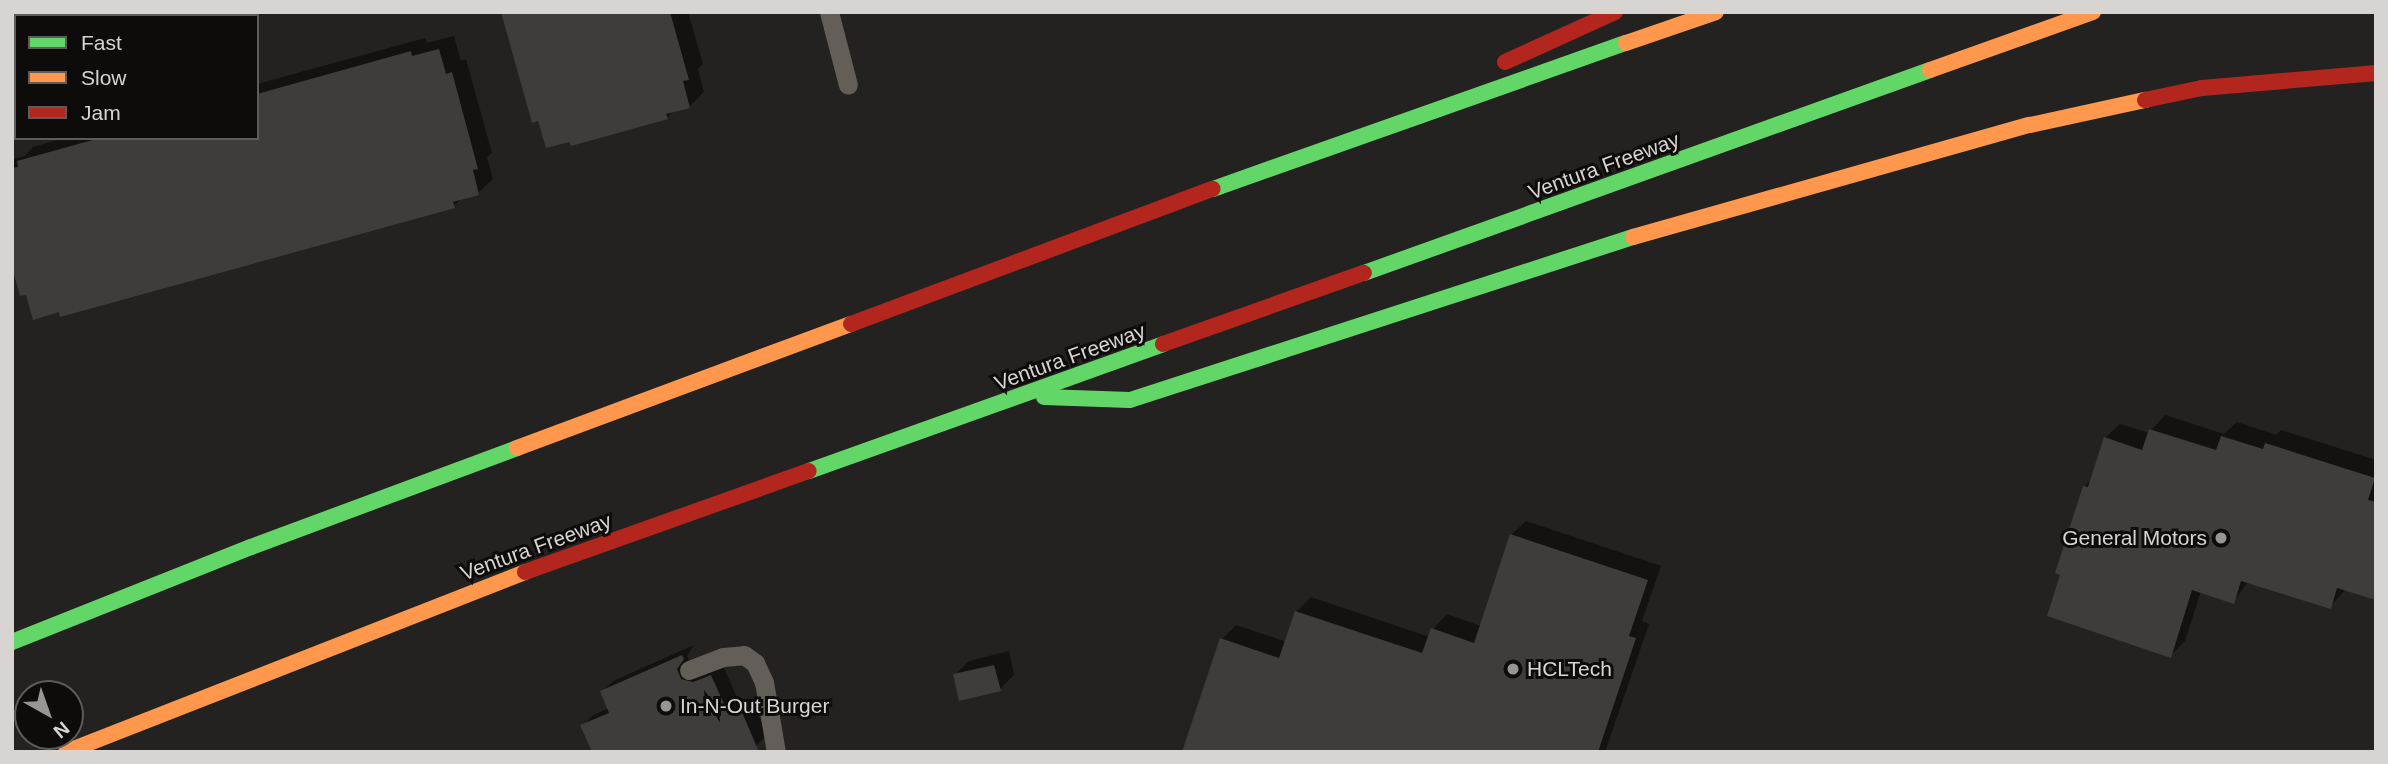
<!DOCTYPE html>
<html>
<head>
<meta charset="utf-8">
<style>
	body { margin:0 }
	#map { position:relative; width:2388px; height:764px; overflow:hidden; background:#242220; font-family:Arial,sans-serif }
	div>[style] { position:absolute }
	.shadow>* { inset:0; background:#0007 }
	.building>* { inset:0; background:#3f3d3b }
	.lane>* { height:19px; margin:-9.5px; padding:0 9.5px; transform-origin:9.5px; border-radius:9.5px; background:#635e58 }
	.fast>* { height:16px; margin:-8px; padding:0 8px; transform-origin:8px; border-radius:8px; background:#63d668 }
	.slow>* { height:16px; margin:-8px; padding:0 8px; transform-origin:8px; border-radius:8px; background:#ff974d }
	.jam>* { height:16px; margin:-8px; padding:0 8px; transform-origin:8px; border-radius:8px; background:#b3261e }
	.dots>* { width:19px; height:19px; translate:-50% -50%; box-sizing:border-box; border:4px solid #0d0c0a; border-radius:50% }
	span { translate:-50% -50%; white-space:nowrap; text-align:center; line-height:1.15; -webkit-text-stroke:6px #0d0c0a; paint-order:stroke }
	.street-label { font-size:21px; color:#d7d4d2 }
	.poi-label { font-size:21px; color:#d7d4d2 }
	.right { translate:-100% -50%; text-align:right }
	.left { translate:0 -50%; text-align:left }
	.frame { position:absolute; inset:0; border:14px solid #d7d4d2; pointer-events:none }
	.legend { position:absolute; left:14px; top:14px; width:245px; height:126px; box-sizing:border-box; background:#0d0c0a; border:2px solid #5e5c5a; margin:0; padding:9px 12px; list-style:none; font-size:21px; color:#d7d4d2 }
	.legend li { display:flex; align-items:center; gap:14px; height:35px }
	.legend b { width:35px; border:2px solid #5e5c5a }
	.north { position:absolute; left:14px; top:680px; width:70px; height:70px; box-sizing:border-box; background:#0d0c0a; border:2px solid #5e5c5a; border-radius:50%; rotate:140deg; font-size:19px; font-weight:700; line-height:28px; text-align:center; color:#d7d4d2 }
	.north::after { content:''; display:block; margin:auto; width:24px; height:32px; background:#989694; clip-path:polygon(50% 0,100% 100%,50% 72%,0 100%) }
</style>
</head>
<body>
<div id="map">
	<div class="shadow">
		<i style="clip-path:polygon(504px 12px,688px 12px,703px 64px,698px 69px,704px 92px,690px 106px,674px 110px,667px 118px,539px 119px)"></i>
		<i style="clip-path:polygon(454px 36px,461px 61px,466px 59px,492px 153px,487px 157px,493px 179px,478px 193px,462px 198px,454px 206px,60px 310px,27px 293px,12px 260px,12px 159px,25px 156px,33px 147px,65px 138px,257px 138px,257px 84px,425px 38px,427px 43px)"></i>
		<i style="clip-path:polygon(2165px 415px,2224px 434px,2237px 422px,2276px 435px,2281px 430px,2376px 460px,2376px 598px,2346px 589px,2330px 607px,2249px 581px,2233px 602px,2201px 591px,2185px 641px,2170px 656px,2084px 487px,2093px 478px,2105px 438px,2120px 424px,2149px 433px)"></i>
		<i style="clip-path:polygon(1526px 521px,1661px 566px,1642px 621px,1649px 624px,1605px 752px,1184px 752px,1222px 639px,1236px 625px,1287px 642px,1296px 612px,1311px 597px,1430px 637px,1433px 629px,1447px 614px,1481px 626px,1511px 535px)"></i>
		<i style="clip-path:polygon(694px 645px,687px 656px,692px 668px,723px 665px,740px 705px,752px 700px,767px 735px,756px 746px,582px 726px,593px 715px,609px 708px,602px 692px,613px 681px)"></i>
		<i style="clip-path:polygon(1009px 651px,1014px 675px,1000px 689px,955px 675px,969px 661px)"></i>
	</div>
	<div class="building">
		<i style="clip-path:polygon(501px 12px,670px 12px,689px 80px,683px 81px,690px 108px,666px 114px,668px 119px,571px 146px,569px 142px,546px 148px,538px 121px,532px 123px)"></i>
		<i style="clip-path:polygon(439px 49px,446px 74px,452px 72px,478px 169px,473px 170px,479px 195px,453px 202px,455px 208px,60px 317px,59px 312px,33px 320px,26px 295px,20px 296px,12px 267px,12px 168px,18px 167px,17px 161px,100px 138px,257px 138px,257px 94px,411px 51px,412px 56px)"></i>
		<i style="clip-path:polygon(2149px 429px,2216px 450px,2221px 436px,2263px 449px,2265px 443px,2375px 478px,2368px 500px,2376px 502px,2376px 600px,2337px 588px,2331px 609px,2241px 581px,2234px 604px,2192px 590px,2171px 658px,2047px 616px,2060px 575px,2055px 573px,2083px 486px,2088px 487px,2104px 437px,2142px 450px)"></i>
		<i style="clip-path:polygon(1510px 534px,1648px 580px,1629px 636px,1636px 638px,1598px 752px,1182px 752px,1220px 638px,1279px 658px,1295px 611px,1422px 653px,1431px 628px,1474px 643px)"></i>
		<i style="clip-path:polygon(682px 655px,684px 659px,677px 669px,681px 679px,693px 682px,711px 675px,729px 715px,741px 710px,759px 752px,592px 752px,580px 725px,609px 713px,600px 691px)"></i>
		<i style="clip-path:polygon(994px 665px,1001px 691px,959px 701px,953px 674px)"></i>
	</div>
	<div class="lane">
		<i style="left:829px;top:12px;width:75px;rotate:75.4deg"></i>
		<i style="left:689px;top:670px;width:36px;rotate:-21deg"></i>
		<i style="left:723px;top:657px;width:21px;rotate:-5deg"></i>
		<i style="left:744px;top:655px;width:14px;rotate:36deg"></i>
		<i style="left:755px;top:663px;width:21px;rotate:65deg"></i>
		<i style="left:764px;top:682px;width:71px;rotate:80.3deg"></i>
	</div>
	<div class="fast">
		<i style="left:1213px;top:189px;width:438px;rotate:-19.5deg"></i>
		<i style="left:1364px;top:273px;width:601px;rotate:-19.73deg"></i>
		<i style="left:1044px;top:397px;width:86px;rotate:2deg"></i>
		<i style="left:1130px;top:400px;width:529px;rotate:-17.96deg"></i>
		<i style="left:809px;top:471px;width:376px;rotate:-19.7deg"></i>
		<i style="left:12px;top:642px;width:257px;rotate:-21.7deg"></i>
		<i style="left:251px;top:547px;width:284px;rotate:-20.4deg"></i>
	</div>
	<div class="slow">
		<i style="left:1626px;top:43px;width:95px;rotate:-19deg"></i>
		<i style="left:1930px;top:70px;width:173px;rotate:-19.6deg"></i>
		<i style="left:1633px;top:237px;width:412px;rotate:-15.8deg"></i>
		<i style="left:2030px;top:125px;width:118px;rotate:-12.3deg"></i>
		<i style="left:517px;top:448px;width:356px;rotate:-20.4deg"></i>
		<i style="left:66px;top:752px;width:493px;rotate:-21.4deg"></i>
	</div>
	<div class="jam">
		<i style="left:1505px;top:62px;width:121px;rotate:-24.4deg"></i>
		<i style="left:2145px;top:100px;width:58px;rotate:-11.9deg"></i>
		<i style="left:2202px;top:88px;width:175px;rotate:-4.9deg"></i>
		<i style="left:851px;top:324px;width:386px;rotate:-20.5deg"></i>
		<i style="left:1163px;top:344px;width:213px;rotate:-19.5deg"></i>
		<i style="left:525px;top:572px;width:301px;rotate:-19.6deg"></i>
	</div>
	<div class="dots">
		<i style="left:2221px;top:538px;background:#989694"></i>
		<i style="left:1513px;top:669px;background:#989694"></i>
		<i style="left:666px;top:706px;background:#989694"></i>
	</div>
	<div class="street-label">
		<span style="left:1604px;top:166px;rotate:-20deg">Ventura Freeway</span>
		<span style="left:1070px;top:357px;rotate:-20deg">Ventura Freeway</span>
		<span style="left:536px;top:547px;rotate:-20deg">Ventura Freeway</span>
	</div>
	<div class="poi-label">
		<span class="right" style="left:2207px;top:538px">General Motors</span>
		<span class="left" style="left:1527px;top:669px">HCLTech</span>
		<span class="left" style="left:680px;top:706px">In-N-Out Burger</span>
	</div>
	<div class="frame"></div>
	<ul class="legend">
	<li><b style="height:9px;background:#63d668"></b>Fast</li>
	<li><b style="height:9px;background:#ff974d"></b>Slow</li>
	<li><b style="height:9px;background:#b3261e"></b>Jam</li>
	</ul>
	<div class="north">N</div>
</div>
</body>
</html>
